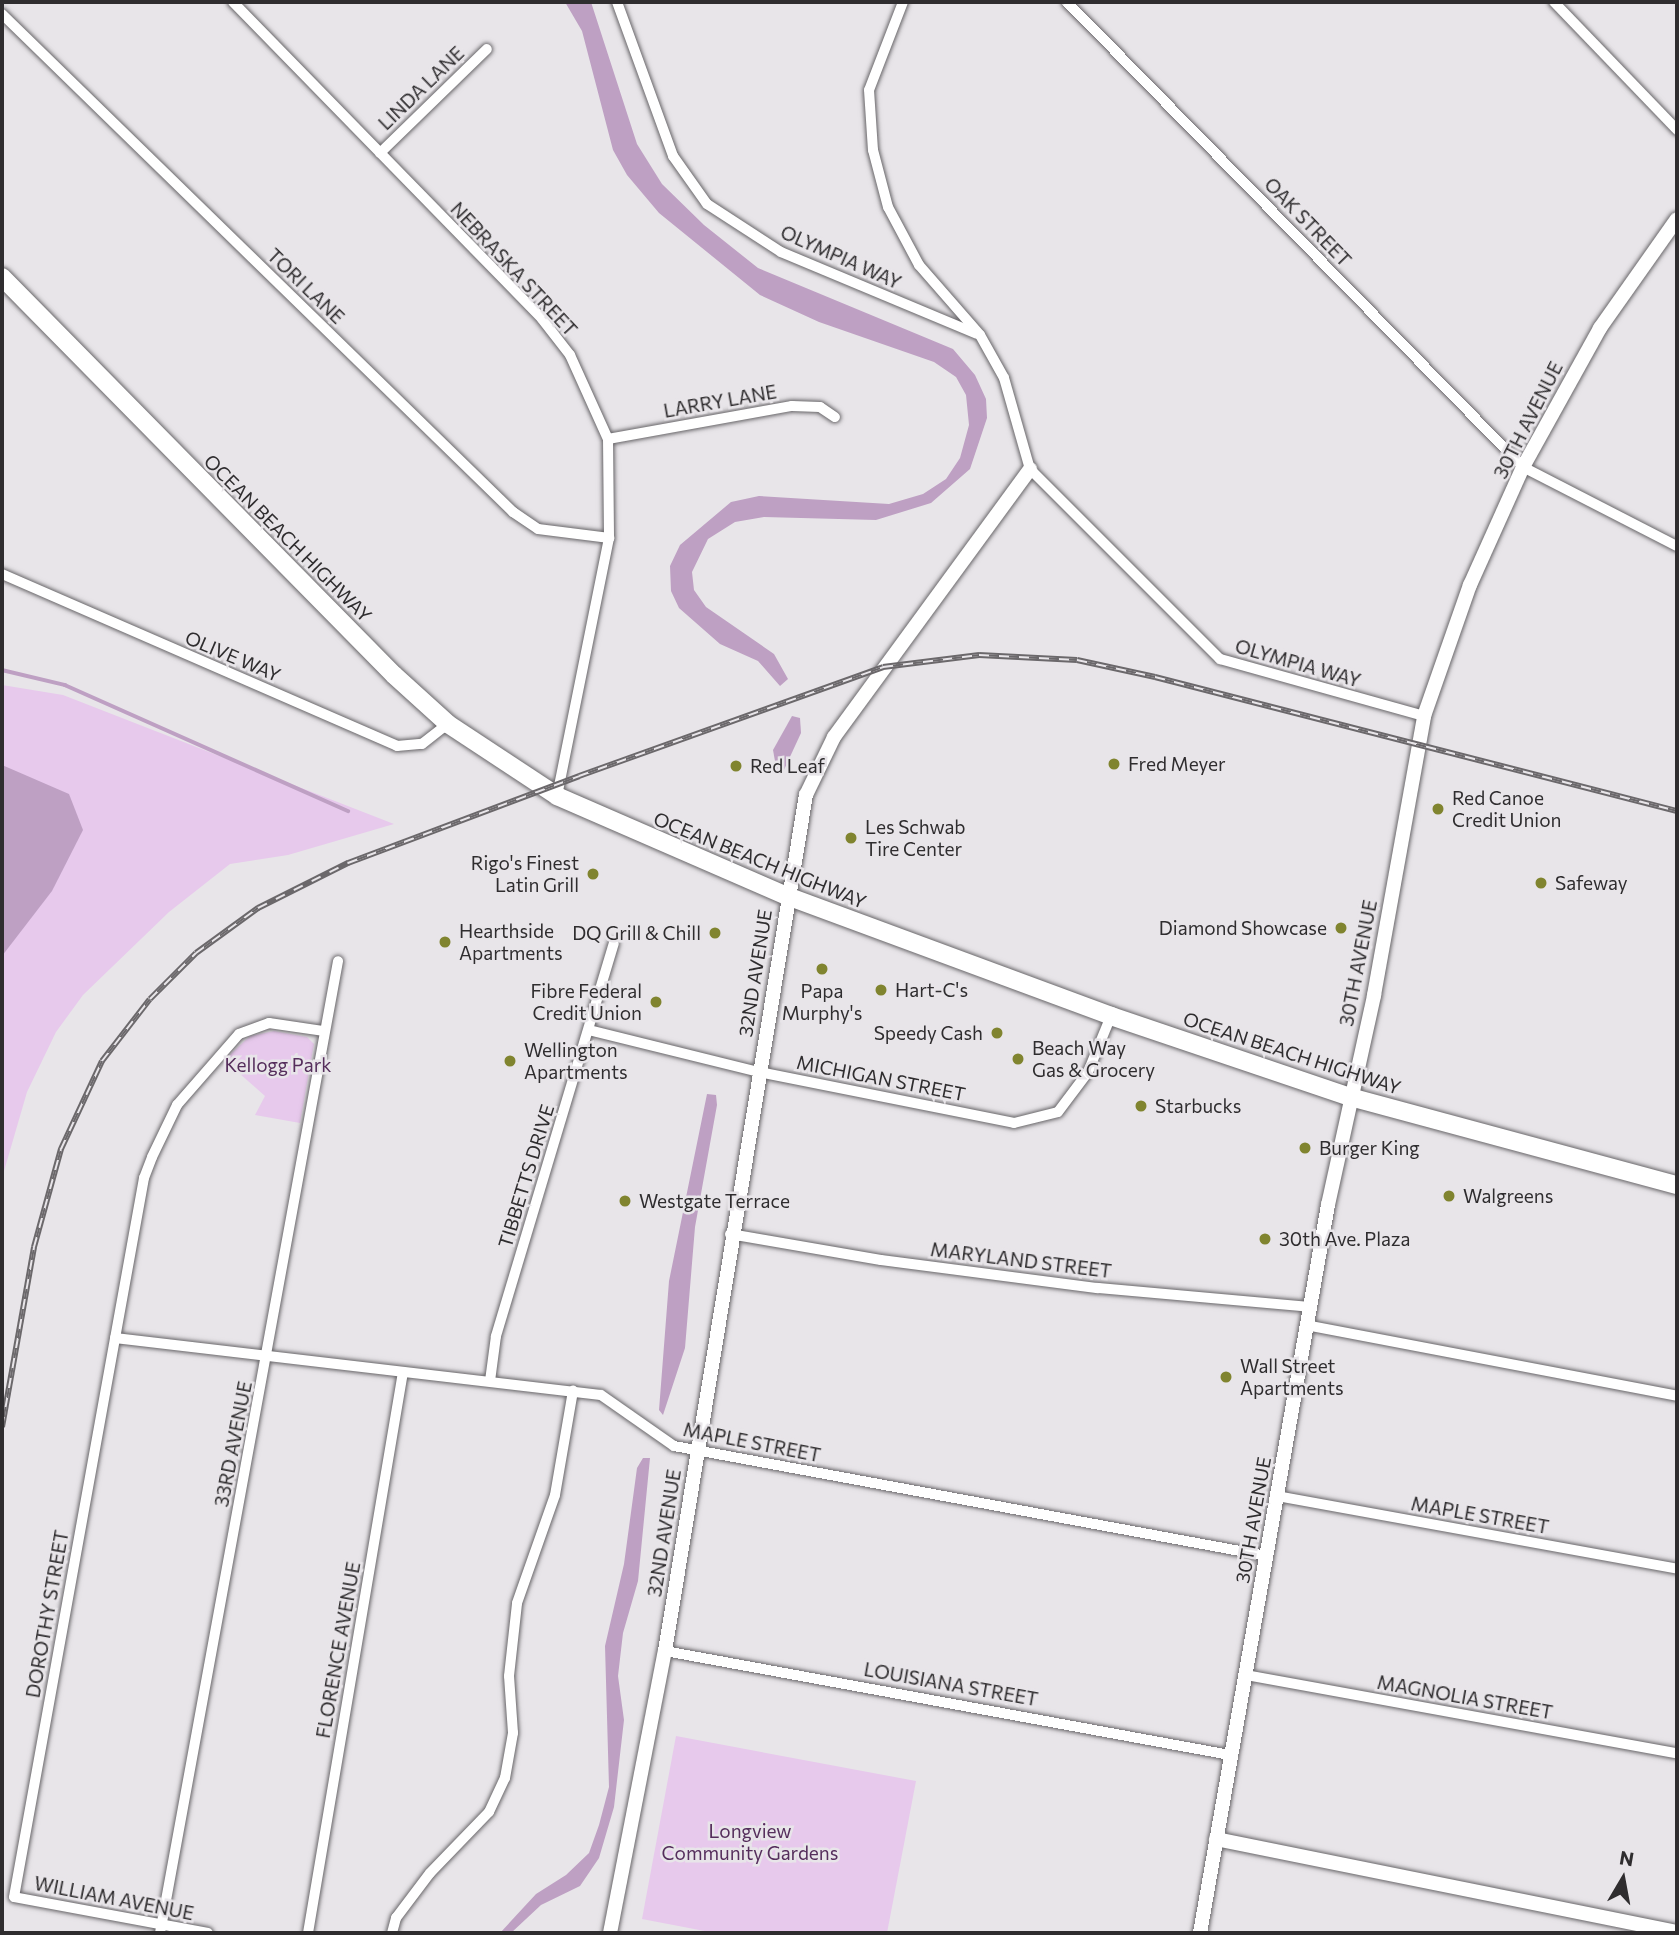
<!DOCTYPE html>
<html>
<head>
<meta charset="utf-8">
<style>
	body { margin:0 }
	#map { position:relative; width:1679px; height:1935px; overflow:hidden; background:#e8e5e9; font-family:Commissioner,sans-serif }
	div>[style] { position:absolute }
	.green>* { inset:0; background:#e7c9ec }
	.water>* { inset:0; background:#bea0c3 }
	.stream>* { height:3.5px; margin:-1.75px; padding:0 1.75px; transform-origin:1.75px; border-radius:1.75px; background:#bea0c3 }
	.roads { filter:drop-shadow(0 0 2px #686669) drop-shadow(0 0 2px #686669) }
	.minor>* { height:10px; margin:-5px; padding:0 5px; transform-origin:5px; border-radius:5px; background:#fff }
	.tertiary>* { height:14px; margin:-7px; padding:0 7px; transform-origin:7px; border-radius:7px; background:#fff }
	.primary>* { height:18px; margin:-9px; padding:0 9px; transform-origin:9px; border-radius:9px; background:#fff }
	.rail>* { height:6px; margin-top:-3px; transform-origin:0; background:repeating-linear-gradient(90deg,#e8e5e9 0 10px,#6b686b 0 20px); box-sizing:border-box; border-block:2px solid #6b686b }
	.dots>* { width:19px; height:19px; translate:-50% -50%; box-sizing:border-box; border:4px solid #e8e5e9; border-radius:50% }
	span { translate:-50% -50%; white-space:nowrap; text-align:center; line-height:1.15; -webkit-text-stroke:5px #e8e5e9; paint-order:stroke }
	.street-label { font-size:19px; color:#2f2d2f }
	.poi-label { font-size:19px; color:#2f2d2f }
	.left { translate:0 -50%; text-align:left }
	.right { translate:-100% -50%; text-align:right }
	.park-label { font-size:19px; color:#552e5c }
	.frame { position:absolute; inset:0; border:4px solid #2f2d2f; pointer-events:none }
	.north { position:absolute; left:1588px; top:1844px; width:70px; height:70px; -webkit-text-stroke:5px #e8e5e9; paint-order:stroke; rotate:10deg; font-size:19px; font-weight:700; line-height:28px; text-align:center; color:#2f2d2f }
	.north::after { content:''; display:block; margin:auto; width:24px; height:32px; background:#2f2d2f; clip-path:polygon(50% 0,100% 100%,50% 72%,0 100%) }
</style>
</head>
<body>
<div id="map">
	<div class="green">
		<i style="clip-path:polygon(2px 685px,63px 695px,394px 824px,288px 855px,230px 864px,169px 912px,83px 995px,56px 1032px,27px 1092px,2px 1178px)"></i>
		<i style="clip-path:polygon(274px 1031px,307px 1037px,314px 1044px,300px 1123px,255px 1115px,265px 1096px,224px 1060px,250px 1036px)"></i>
		<i style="clip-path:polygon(676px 1736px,916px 1781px,887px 1933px,715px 1933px,642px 1919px)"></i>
	</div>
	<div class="water">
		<i style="clip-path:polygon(565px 2px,591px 2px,637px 144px,662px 184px,704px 225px,758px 268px,953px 349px,975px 375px,986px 399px,987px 418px,970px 469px,931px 503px,876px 520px,764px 517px,735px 522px,708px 539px,692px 572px,694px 590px,706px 607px,774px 654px,788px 679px,780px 686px,758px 661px,720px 644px,679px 608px,671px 591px,670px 566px,680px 545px,731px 502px,759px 496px,889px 504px,923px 494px,946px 479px,960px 458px,969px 425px,966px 395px,956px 377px,934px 362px,819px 322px,760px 295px,659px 213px,627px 175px,613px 150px,582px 31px)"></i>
		<i style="clip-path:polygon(792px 716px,800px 718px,801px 733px,783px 772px,777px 772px,773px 750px)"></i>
		<i style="clip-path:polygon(2px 765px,69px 794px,83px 830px,52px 891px,2px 956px)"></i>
		<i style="clip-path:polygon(707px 1094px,716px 1095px,717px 1105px,695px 1227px,685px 1348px,663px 1415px,659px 1410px,669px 1281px)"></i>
		<i style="clip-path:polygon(643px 1458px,650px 1458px,638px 1581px,623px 1633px,618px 1676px,624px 1720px,614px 1807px,599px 1858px,580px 1886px,541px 1905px,511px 1933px,500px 1933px,536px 1894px,566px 1875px,589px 1853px,599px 1825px,609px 1787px,605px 1646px,624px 1564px,637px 1468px)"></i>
	</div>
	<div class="stream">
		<i style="left:2px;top:670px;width:65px;rotate:13.4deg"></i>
		<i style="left:65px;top:685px;width:310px;rotate:24deg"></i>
	</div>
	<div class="roads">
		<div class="minor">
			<i style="left:233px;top:2px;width:443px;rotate:45.7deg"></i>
			<i style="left:542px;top:319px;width:46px;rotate:52.1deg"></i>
			<i style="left:570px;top:355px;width:92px;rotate:65.7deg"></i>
			<i style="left:608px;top:439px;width:99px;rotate:89.4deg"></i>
			<i style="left:609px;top:538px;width:263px;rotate:101.4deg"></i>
			<i style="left:617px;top:2px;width:164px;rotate:70deg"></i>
			<i style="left:673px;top:156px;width:59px;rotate:54.7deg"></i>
			<i style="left:707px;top:204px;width:88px;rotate:33deg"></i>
			<i style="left:781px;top:252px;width:212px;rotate:22.7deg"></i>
			<i style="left:903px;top:2px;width:94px;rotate:111.1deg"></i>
			<i style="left:869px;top:90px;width:60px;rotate:86.2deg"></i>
			<i style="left:873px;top:150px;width:59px;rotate:75.3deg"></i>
			<i style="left:888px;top:207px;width:66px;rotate:61.9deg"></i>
			<i style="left:919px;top:265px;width:93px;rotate:48.9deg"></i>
			<i style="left:980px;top:335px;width:49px;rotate:60.8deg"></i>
			<i style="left:1004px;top:378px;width:95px;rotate:74.1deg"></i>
			<i style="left:1030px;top:469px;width:269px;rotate:45deg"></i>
			<i style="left:1220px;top:659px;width:212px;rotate:15.6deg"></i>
			<i style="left:1067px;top:2px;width:651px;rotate:45.56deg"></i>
			<i style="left:1523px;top:467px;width:173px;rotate:27.2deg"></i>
			<i style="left:1554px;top:2px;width:178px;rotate:46.1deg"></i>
			<i style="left:2px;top:14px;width:714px;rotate:44.26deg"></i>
			<i style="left:513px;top:512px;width:30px;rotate:34deg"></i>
			<i style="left:538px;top:529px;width:72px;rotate:7.2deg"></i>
			<i style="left:380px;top:153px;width:149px;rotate:-44.2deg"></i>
			<i style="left:608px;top:439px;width:187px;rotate:-10.2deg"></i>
			<i style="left:792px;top:406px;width:28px;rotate:2deg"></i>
			<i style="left:820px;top:407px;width:18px;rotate:34deg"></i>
			<i style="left:2px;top:574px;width:431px;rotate:23.5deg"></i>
			<i style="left:397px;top:746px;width:25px;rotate:-5deg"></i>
			<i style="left:422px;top:744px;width:33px;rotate:-38deg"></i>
			<i style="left:589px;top:1030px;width:175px;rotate:13.9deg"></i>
			<i style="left:759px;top:1072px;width:260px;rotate:11.3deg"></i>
			<i style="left:1014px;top:1123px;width:45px;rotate:-14deg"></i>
			<i style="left:1058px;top:1112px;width:50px;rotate:-53.1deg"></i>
			<i style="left:1088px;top:1072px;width:61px;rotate:-67.7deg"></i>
			<i style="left:730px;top:1234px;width:153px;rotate:9.8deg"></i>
			<i style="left:881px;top:1260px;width:219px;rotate:7.4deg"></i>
			<i style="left:1098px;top:1288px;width:213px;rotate:5.1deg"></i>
			<i style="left:1306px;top:1325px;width:378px;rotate:10.8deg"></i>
			<i style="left:115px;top:1338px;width:489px;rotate:6.7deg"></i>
			<i style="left:601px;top:1395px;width:89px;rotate:34.9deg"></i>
			<i style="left:674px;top:1446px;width:603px;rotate:10.51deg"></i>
			<i style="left:490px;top:1381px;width:45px;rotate:-82.4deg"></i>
			<i style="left:496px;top:1336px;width:410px;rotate:-73.3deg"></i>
			<i style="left:1277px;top:1496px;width:407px;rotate:10.3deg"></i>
			<i style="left:665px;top:1651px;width:574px;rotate:10.43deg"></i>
			<i style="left:1246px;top:1675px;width:438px;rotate:10.3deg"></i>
			<i style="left:160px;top:1933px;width:988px;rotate:-79.62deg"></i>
			<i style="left:208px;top:1933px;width:197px;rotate:-169.5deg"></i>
			<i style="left:14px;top:1897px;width:731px;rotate:-79.75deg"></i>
			<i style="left:144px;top:1178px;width:22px;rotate:-69deg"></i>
			<i style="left:152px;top:1157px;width:58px;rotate:-64.3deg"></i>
			<i style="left:177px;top:1105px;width:94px;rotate:-48.9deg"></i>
			<i style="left:239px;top:1034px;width:32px;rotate:-20deg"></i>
			<i style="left:269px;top:1023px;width:56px;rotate:8.3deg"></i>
			<i style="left:308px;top:1933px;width:569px;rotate:-80.39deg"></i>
			<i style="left:392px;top:1933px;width:16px;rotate:-75deg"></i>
			<i style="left:396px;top:1918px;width:56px;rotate:-52.9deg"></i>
			<i style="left:430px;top:1873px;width:85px;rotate:-46deg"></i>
			<i style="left:489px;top:1812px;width:38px;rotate:-65deg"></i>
			<i style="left:505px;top:1778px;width:46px;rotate:-79.9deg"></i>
			<i style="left:513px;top:1733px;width:57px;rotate:-94deg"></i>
			<i style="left:509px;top:1676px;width:73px;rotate:-83.7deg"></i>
			<i style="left:517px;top:1603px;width:114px;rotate:-70.6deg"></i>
			<i style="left:555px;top:1495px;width:106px;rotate:-80.2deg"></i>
		</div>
		<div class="tertiary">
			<i style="left:1216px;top:1839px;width:470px;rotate:11.4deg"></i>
			<i style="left:610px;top:1933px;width:287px;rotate:-79deg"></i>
			<i style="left:665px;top:1651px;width:868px;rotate:-80.65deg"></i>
			<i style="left:806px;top:795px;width:64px;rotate:-64.2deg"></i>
			<i style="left:834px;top:737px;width:332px;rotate:-53.8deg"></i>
			<i style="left:1200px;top:1933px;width:739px;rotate:-80.03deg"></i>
			<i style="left:1328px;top:1205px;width:215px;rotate:-77.6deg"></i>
			<i style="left:1374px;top:995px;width:283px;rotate:-79.8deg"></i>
			<i style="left:1424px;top:716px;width:139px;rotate:-70.7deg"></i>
			<i style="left:1470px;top:585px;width:129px;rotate:-65.8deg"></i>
			<i style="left:1523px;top:467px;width:159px;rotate:-61deg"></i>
			<i style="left:1600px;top:328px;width:133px;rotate:-54.8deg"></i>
		</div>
		<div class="primary">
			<i style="left:2px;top:277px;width:559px;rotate:45.44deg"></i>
			<i style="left:394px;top:675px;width:73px;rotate:42.2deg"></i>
			<i style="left:448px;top:724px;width:131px;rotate:33.4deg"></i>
			<i style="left:557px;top:796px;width:251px;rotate:23.5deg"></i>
			<i style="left:787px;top:896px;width:346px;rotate:20.3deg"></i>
			<i style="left:1111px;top:1016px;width:252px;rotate:18.7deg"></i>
			<i style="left:1350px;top:1097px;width:339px;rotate:15.1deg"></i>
		</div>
	</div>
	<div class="rail">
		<i style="left:2px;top:1427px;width:183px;rotate:-79.9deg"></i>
		<i style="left:34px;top:1247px;width:102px;rotate:-74.6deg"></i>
		<i style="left:61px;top:1149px;width:97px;rotate:-65deg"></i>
		<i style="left:102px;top:1061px;width:78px;rotate:-52.3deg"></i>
		<i style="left:150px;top:999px;width:65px;rotate:-45deg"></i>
		<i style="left:196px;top:953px;width:77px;rotate:-36deg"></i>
		<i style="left:258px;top:908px;width:101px;rotate:-26.6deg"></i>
		<i style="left:348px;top:863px;width:247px;rotate:-20.6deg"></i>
		<i style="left:579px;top:776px;width:323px;rotate:-19.7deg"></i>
		<i style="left:883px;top:667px;width:97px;rotate:-7.1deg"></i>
		<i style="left:979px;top:655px;width:98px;rotate:2.9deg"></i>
		<i style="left:1077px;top:660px;width:80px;rotate:12.3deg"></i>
		<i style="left:1155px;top:677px;width:539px;rotate:14.4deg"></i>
	</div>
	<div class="dots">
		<i style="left:1114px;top:764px;background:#80842f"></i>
		<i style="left:736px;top:766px;background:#80842f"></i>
		<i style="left:1438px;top:809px;background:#80842f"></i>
		<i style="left:851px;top:838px;background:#80842f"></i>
		<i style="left:593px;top:874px;background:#80842f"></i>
		<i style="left:1541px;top:883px;background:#80842f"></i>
		<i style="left:1341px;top:928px;background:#80842f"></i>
		<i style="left:715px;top:933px;background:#80842f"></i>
		<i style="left:445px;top:942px;background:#80842f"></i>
		<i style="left:822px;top:969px;background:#80842f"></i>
		<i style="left:881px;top:990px;background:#80842f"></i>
		<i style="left:656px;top:1002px;background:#80842f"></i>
		<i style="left:997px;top:1033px;background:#80842f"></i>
		<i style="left:1018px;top:1059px;background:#80842f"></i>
		<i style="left:510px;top:1061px;background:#80842f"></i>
		<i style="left:1141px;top:1106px;background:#80842f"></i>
		<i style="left:1305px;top:1148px;background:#80842f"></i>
		<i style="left:1449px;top:1196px;background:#80842f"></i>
		<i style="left:625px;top:1201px;background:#80842f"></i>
		<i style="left:1265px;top:1239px;background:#80842f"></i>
		<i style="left:1226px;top:1377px;background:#80842f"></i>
	</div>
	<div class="street-label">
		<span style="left:421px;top:88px;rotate:-44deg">LINDA LANE</span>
		<span style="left:1308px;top:222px;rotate:46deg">OAK STREET</span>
		<span style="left:841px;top:257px;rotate:24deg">OLYMPIA WAY</span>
		<span style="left:514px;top:269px;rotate:47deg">NEBRASKA STREET</span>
		<span style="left:306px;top:286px;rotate:44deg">TORI LANE</span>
		<span style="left:720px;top:401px;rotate:-10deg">LARRY LANE</span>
		<span style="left:1528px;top:420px;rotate:-63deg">30TH AVENUE</span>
		<span style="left:288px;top:538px;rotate:45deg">OCEAN BEACH HIGHWAY</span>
		<span style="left:233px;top:656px;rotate:23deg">OLIVE WAY</span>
		<span style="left:1298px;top:663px;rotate:16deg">OLYMPIA WAY</span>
		<span style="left:760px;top:860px;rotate:22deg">OCEAN BEACH HIGHWAY</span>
		<span style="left:1358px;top:963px;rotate:-79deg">30TH AVENUE</span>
		<span style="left:755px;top:973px;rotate:-81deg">32ND AVENUE</span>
		<span style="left:1292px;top:1053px;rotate:18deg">OCEAN BEACH HIGHWAY</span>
		<span style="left:881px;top:1078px;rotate:11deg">MICHIGAN STREET</span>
		<span style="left:526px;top:1176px;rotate:-73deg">TIBBETTS DRIVE</span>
		<span style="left:1021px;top:1260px;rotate:7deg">MARYLAND STREET</span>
		<span style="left:752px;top:1442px;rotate:11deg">MAPLE STREET</span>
		<span style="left:233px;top:1444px;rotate:-79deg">33RD AVENUE</span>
		<span style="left:1480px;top:1515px;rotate:10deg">MAPLE STREET</span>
		<span style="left:1253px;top:1520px;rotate:-80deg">30TH AVENUE</span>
		<span style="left:664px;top:1533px;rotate:-81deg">32ND AVENUE</span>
		<span style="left:47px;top:1614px;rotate:-80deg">DOROTHY STREET</span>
		<span style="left:338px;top:1650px;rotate:-80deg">FLORENCE AVENUE</span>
		<span style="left:951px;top:1684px;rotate:10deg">LOUISIANA STREET</span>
		<span style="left:1465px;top:1697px;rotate:10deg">MAGNOLIA STREET</span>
		<span style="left:114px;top:1898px;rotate:11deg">WILLIAM AVENUE</span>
	</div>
	<div class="poi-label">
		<span class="left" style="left:1128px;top:764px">Fred Meyer</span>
		<span class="left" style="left:750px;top:766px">Red Leaf</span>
		<span class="left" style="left:1452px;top:809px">Red Canoe<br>Credit Union</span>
		<span class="left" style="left:865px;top:838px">Les Schwab<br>Tire Center</span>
		<span class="right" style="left:579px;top:874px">Rigo's Finest<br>Latin Grill</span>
		<span class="left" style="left:1555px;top:883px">Safeway</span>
		<span class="right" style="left:1327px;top:928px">Diamond Showcase</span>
		<span class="left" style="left:459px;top:942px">Hearthside<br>Apartments</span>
		<span class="right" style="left:701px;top:933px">DQ Grill &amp; Chill</span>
		<span class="left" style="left:895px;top:990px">Hart-C's</span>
		<span class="right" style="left:642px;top:1002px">Fibre Federal<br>Credit Union</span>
		<span style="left:822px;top:1002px">Papa<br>Murphy's</span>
		<span class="right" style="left:983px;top:1033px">Speedy Cash</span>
		<span class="left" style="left:1032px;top:1059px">Beach Way<br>Gas &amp; Grocery</span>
		<span class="left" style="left:524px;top:1061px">Wellington<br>Apartments</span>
		<span class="left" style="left:1155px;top:1106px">Starbucks</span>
		<span class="left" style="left:1319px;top:1148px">Burger King</span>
		<span class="left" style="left:1463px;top:1196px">Walgreens</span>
		<span class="left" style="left:639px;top:1201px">Westgate Terrace</span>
		<span class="left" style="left:1279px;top:1239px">30th Ave. Plaza</span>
		<span class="left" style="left:1240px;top:1377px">Wall Street<br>Apartments</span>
	</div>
	<div class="park-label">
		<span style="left:278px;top:1065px">Kellogg Park</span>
		<span style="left:750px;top:1842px">Longview<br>Community Gardens</span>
	</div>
	<div class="frame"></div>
	<div class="north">N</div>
</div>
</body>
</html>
